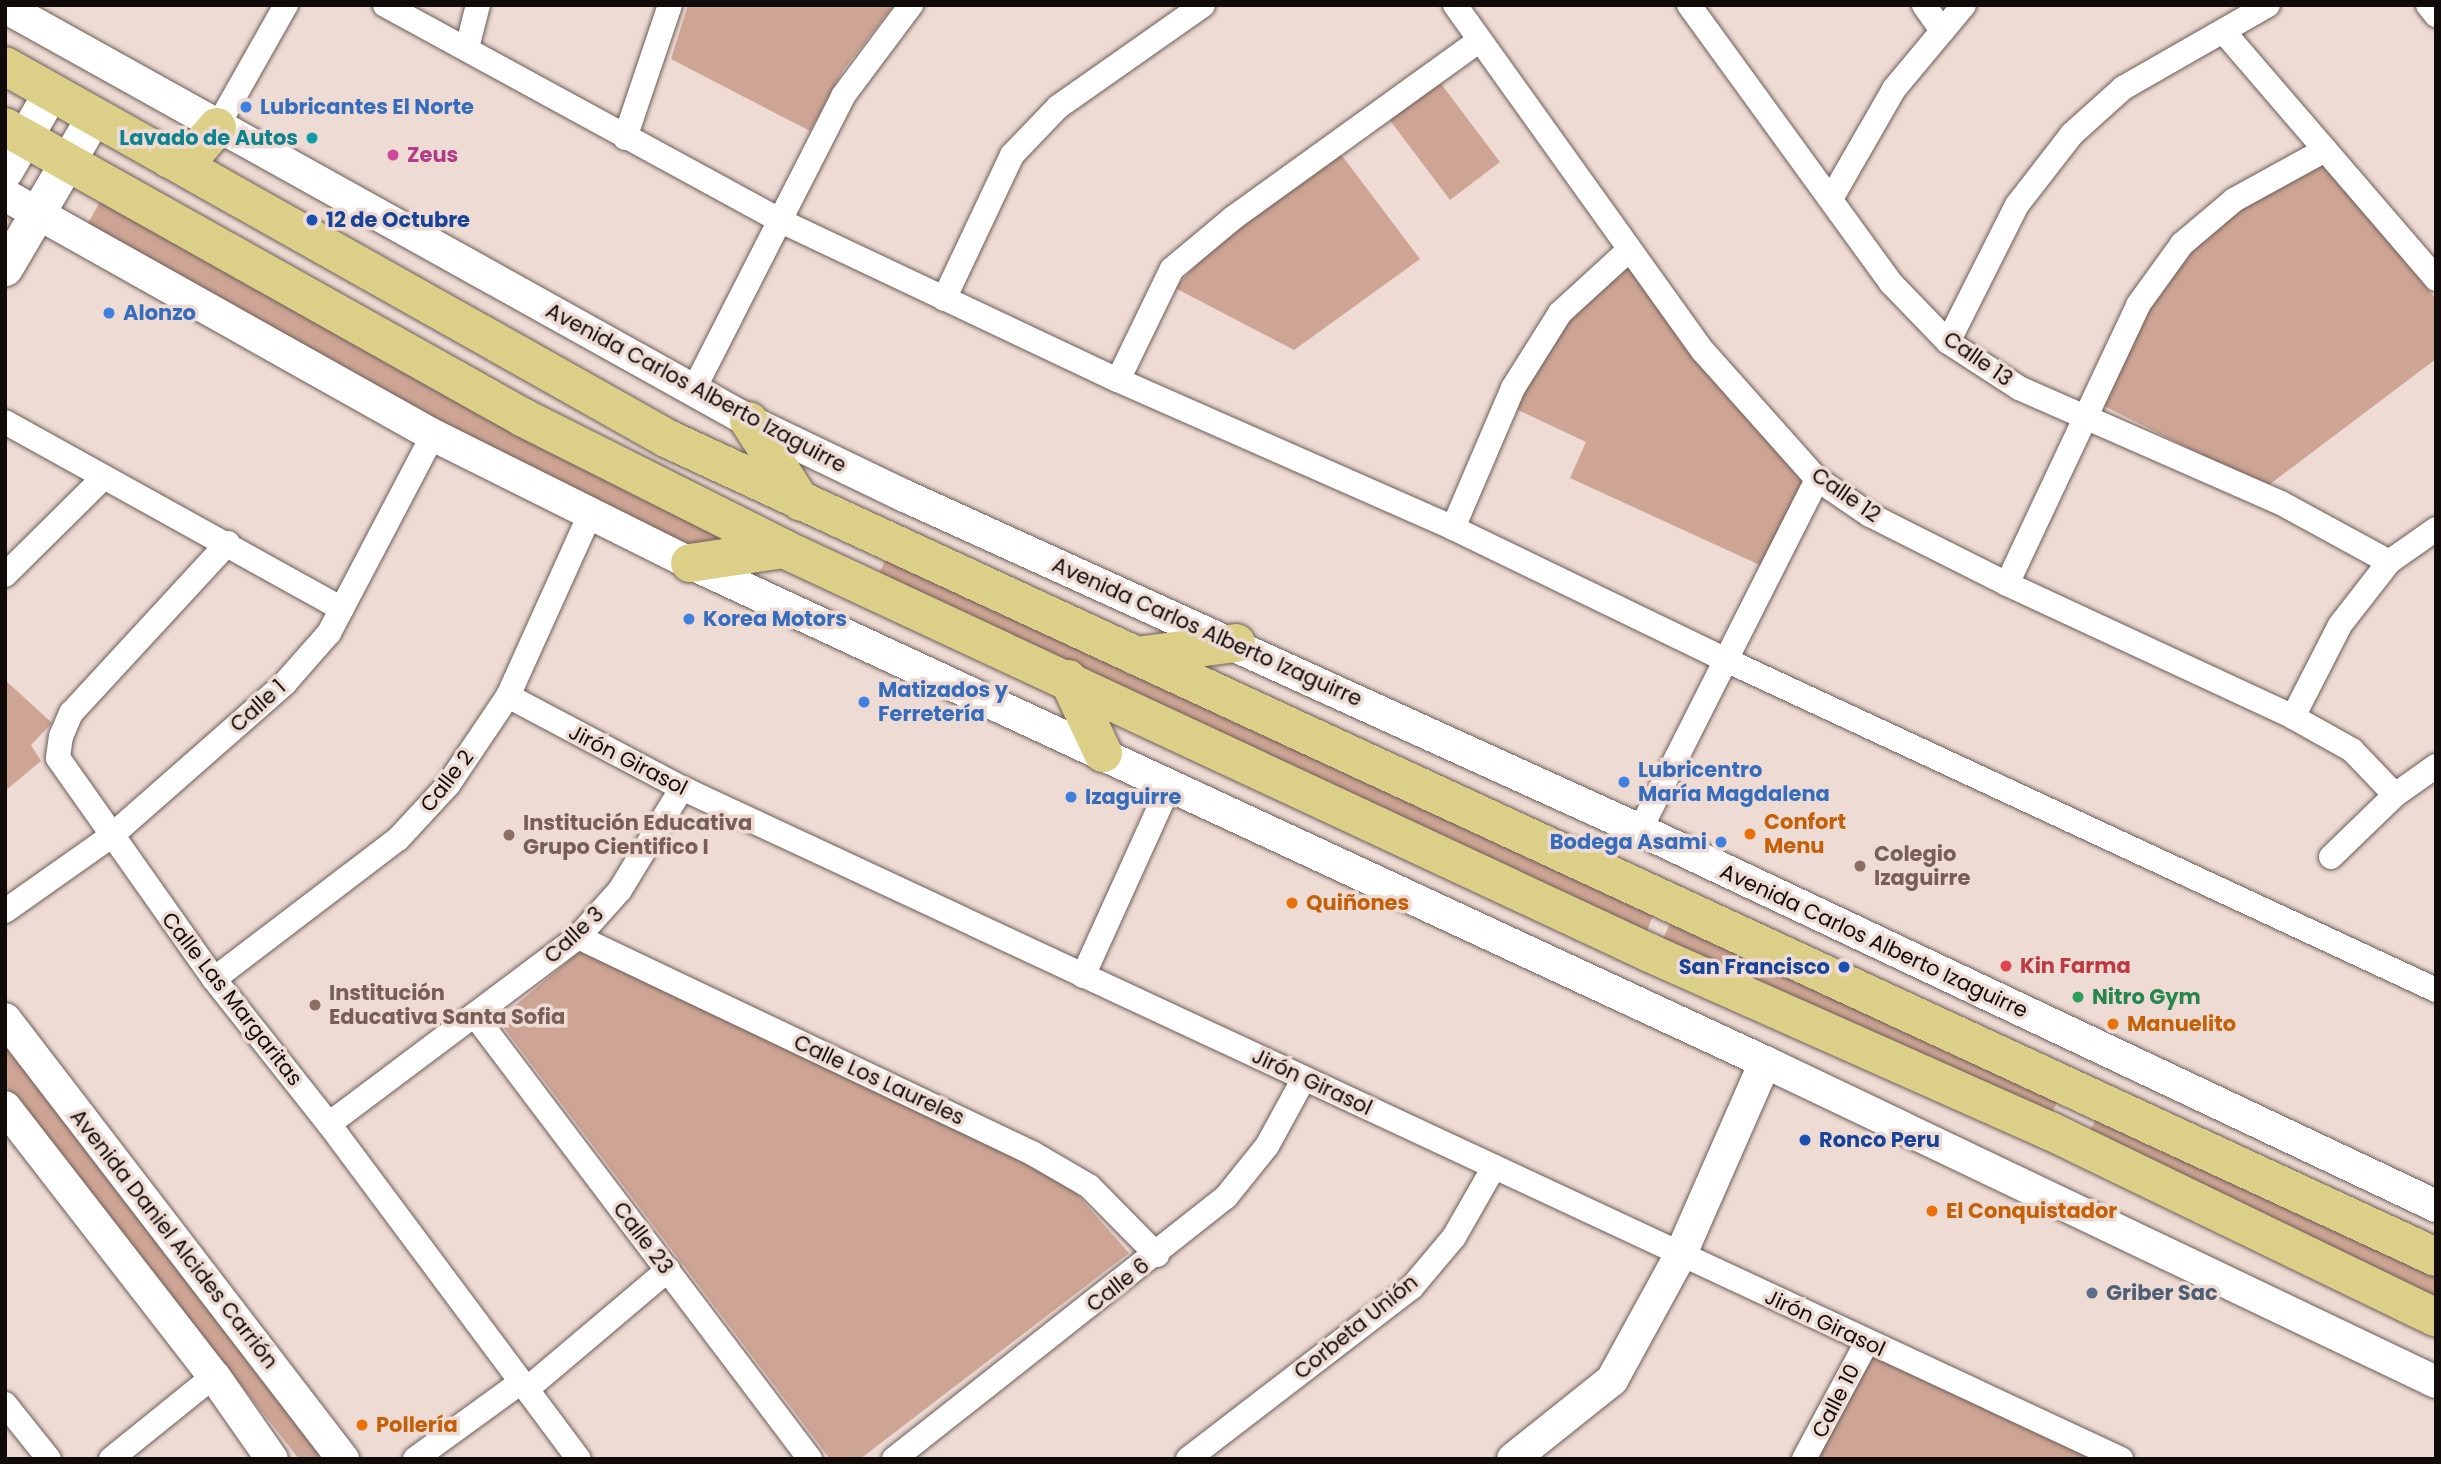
<!DOCTYPE html>
<html>
<head>
<meta charset="utf-8">
<style>
	body { margin:0 }
	#map { position:relative; width:2441px; height:1464px; overflow:hidden; background:#eddbd4; font-family:Poppins,sans-serif }
	div>[style] { position:absolute }
	.green>* { inset:0; background:#cea594 }
	.roads { filter:drop-shadow(0 0 2px #6d5d57) drop-shadow(0 0 2px #6d5d57) }
	.minor>* { height:24px; margin:-12px; padding:0 12px; transform-origin:12px; border-radius:12px; background:#fff }
	.tertiary>* { height:32px; margin:-16px; padding:0 16px; transform-origin:16px; border-radius:16px; background:#fff }
	.secondary>* { height:35px; margin:-17.5px; padding:0 17.5px; transform-origin:17.5px; border-radius:17.5px; background:#fff }
	.primary>* { height:38px; margin:-19px; padding:0 19px; transform-origin:19px; border-radius:19px; background:#dcd089 }
	.dots>* { width:19px; height:19px; translate:-50% -50%; box-sizing:border-box; border:4px solid #eddbd4; border-radius:50% }
	span { translate:-50% -50%; white-space:nowrap; text-align:center; line-height:1.15; -webkit-text-stroke:7px #eddbd4; paint-order:stroke }
	.shop-label { font-size:21px; color:#366cbe; font-weight:700 }
	.left { translate:0 -50%; text-align:left }
	.right { translate:-100% -50%; text-align:right }
	.culture-label { font-size:21px; color:#0d838f; font-weight:700 }
	.hotel-label { font-size:21px; color:#b23c85; font-weight:700 }
	.transit-label { font-size:21px; color:#164399; font-weight:700 }
	.street-label { font-size:21px; color:#100b08 }
	.food-label { font-size:21px; color:#c56008; font-weight:700 }
	.education-label { font-size:21px; color:#785e54; font-weight:700 }
	.health-label { font-size:21px; color:#be3a42; font-weight:700 }
	.leisure-label { font-size:21px; color:#27864d; font-weight:700 }
	.service-label { font-size:21px; color:#4e5e75; font-weight:700 }
	.frame { position:absolute; inset:0; border:7px solid #100b08; pointer-events:none }
</style>
</head>
<body>
<div id="map">
	<div class="green">
		<i style="clip-path:polygon(688px 5px,894px 5px,842px 72px,810px 131px,671px 59px)"></i>
		<i style="clip-path:polygon(1439px 81px,1500px 162px,1450px 200px,1389px 119px)"></i>
		<i style="clip-path:polygon(1340px 153px,1420px 259px,1294px 350px,1175px 288px,1206px 254px)"></i>
		<i style="clip-path:polygon(2321px 160px,2436px 299px,2436px 359px,2266px 487px,2104px 406px,2153px 302px,2199px 240px,2241px 206px)"></i>
		<i style="clip-path:polygon(102px 198px,736px 541px,682px 544px,439px 426px,86px 227px)"></i>
		<i style="clip-path:polygon(1627px 264px,1807px 481px,1762px 566px,1570px 478px,1586px 442px,1514px 408px,1554px 336px)"></i>
		<i style="clip-path:polygon(887px 557px,1654px 912px,1645px 937px,877px 577px)"></i>
		<i style="clip-path:polygon(5px 680px,52px 723px,31px 745px,41px 761px,5px 791px)"></i>
		<i style="clip-path:polygon(1672px 919px,2057px 1099px,2056px 1105px,2051px 1114px,1660px 946px)"></i>
		<i style="clip-path:polygon(580px 951px,1066px 1182px,1129px 1253px,860px 1459px,830px 1459px,498px 1020px)"></i>
		<i style="clip-path:polygon(5px 1044px,325px 1459px,299px 1459px,5px 1085px)"></i>
		<i style="clip-path:polygon(2096px 1120px,2436px 1272px,2436px 1305px,2086px 1137px)"></i>
		<i style="clip-path:polygon(1880px 1355px,2096px 1459px,1816px 1459px,1862px 1360px)"></i>
	</div>
	<div class="roads">
		<div class="minor">
			<i style="left:385px;top:5px;width:453px;rotate:28.6deg"></i>
			<i style="left:783px;top:222px;width:370px;rotate:25.3deg"></i>
			<i style="left:1118px;top:380px;width:366px;rotate:23.8deg"></i>
			<i style="left:1453px;top:528px;width:303px;rotate:25.8deg"></i>
			<i style="left:1726px;top:660px;width:783px;rotate:24.93deg"></i>
			<i style="left:1455px;top:5px;width:426px;rotate:54.4deg"></i>
			<i style="left:1703px;top:351px;width:171px;rotate:48.3deg"></i>
			<i style="left:1817px;top:479px;width:64px;rotate:34.2deg"></i>
			<i style="left:1870px;top:515px;width:153px;rotate:26.7deg"></i>
			<i style="left:2007px;top:584px;width:315px;rotate:24.9deg"></i>
			<i style="left:2293px;top:717px;width:68px;rotate:29.2deg"></i>
			<i style="left:2352px;top:750px;width:62px;rotate:46.3deg"></i>
			<i style="left:1689px;top:5px;width:344px;rotate:54deg"></i>
			<i style="left:1891px;top:283px;width:82px;rotate:46deg"></i>
			<i style="left:1948px;top:342px;width:85px;rotate:32.9deg"></i>
			<i style="left:2019px;top:388px;width:286px;rotate:23.7deg"></i>
			<i style="left:2281px;top:503px;width:123px;rotate:28.6deg"></i>
			<i style="left:1924px;top:5px;width:32px;rotate:55deg"></i>
			<i style="left:2428px;top:5px;width:13px;rotate:51deg"></i>
			<i style="left:2223px;top:31px;width:327px;rotate:49.3deg"></i>
			<i style="left:467px;top:48px;width:44px;rotate:-75.7deg"></i>
			<i style="left:217px;top:127px;width:140px;rotate:-60.5deg"></i>
			<i style="left:625px;top:138px;width:140px;rotate:-71.3deg"></i>
			<i style="left:1832px;top:197px;width:125px;rotate:-60.1deg"></i>
			<i style="left:1894px;top:89px;width:109px;rotate:-50.2deg"></i>
			<i style="left:944px;top:299px;width:159px;rotate:-64.7deg"></i>
			<i style="left:1012px;top:155px;width:66px;rotate:-46.2deg"></i>
			<i style="left:1058px;top:107px;width:177px;rotate:-35.1deg"></i>
			<i style="left:1948px;top:342px;width:153px;rotate:-63.3deg"></i>
			<i style="left:2017px;top:205px;width:90px;rotate:-52.2deg"></i>
			<i style="left:2072px;top:134px;width:69px;rotate:-42deg"></i>
			<i style="left:2123px;top:88px;width:167px;rotate:-29.8deg"></i>
			<i style="left:1118px;top:380px;width:123px;rotate:-64.1deg"></i>
			<i style="left:1172px;top:269px;width:80px;rotate:-39.9deg"></i>
			<i style="left:1233px;top:218px;width:304px;rotate:-35.8deg"></i>
			<i style="left:693px;top:391px;width:331px;rotate:-63deg"></i>
			<i style="left:843px;top:96px;width:114px;rotate:-53.2deg"></i>
			<i style="left:5px;top:422px;width:385px;rotate:29deg"></i>
			<i style="left:1453px;top:528px;width:152px;rotate:-66.8deg"></i>
			<i style="left:1513px;top:388px;width:89px;rotate:-57.9deg"></i>
			<i style="left:1560px;top:313px;width:92px;rotate:-42.4deg"></i>
			<i style="left:228px;top:543px;width:231px;rotate:132.7deg"></i>
			<i style="left:71px;top:713px;width:25px;rotate:113deg"></i>
			<i style="left:61px;top:736px;width:22px;rotate:98deg"></i>
			<i style="left:58px;top:758px;width:271px;rotate:54.8deg"></i>
			<i style="left:214px;top:979px;width:185px;rotate:51.6deg"></i>
			<i style="left:329px;top:1124px;width:418px;rotate:53.3deg"></i>
			<i style="left:5px;top:575px;width:139px;rotate:-44.7deg"></i>
			<i style="left:2007px;top:584px;width:308px;rotate:-64.8deg"></i>
			<i style="left:2138px;top:305px;width:75px;rotate:-54.2deg"></i>
			<i style="left:2182px;top:244px;width:68px;rotate:-40.2deg"></i>
			<i style="left:2234px;top:200px;width:104px;rotate:-28.8deg"></i>
			<i style="left:508px;top:696px;width:197px;rotate:27.9deg"></i>
			<i style="left:682px;top:788px;width:1588px;rotate:25deg"></i>
			<i style="left:2293px;top:717px;width:103px;rotate:-62.9deg"></i>
			<i style="left:2340px;top:625px;width:80px;rotate:-52.1deg"></i>
			<i style="left:2389px;top:562px;width:57px;rotate:-35.1deg"></i>
			<i style="left:1640px;top:830px;width:393px;rotate:-63.2deg"></i>
			<i style="left:2331px;top:857px;width:89px;rotate:-44.1deg"></i>
			<i style="left:2395px;top:795px;width:50px;rotate:-35.3deg"></i>
			<i style="left:5px;top:911px;width:128px;rotate:-35.2deg"></i>
			<i style="left:110px;top:837px;width:233px;rotate:-41.3deg"></i>
			<i style="left:285px;top:683px;width:67px;rotate:-48.7deg"></i>
			<i style="left:329px;top:633px;width:224px;rotate:-62.3deg"></i>
			<i style="left:578px;top:937px;width:503px;rotate:25.44deg"></i>
			<i style="left:1032px;top:1153px;width:66px;rotate:30.1deg"></i>
			<i style="left:1089px;top:1186px;width:97px;rotate:45.4deg"></i>
			<i style="left:1083px;top:976px;width:209px;rotate:-65.6deg"></i>
			<i style="left:214px;top:979px;width:231px;rotate:-37.3deg"></i>
			<i style="left:398px;top:839px;width:74px;rotate:-47.2deg"></i>
			<i style="left:448px;top:785px;width:107px;rotate:-56deg"></i>
			<i style="left:508px;top:696px;width:202px;rotate:-65.7deg"></i>
			<i style="left:476px;top:1017px;width:554px;rotate:52.92deg"></i>
			<i style="left:329px;top:1124px;width:311px;rotate:-36.9deg"></i>
			<i style="left:578px;top:937px;width:63px;rotate:-48.2deg"></i>
			<i style="left:620px;top:890px;width:119px;rotate:-58.7deg"></i>
			<i style="left:527px;top:1389px;width:185px;rotate:-40.2deg"></i>
			<i style="left:5px;top:1404px;width:70px;rotate:51.3deg"></i>
			<i style="left:111px;top:1459px;width:132px;rotate:-38.9deg"></i>
			<i style="left:415px;top:1459px;width:131px;rotate:-36deg"></i>
			<i style="left:894px;top:1459px;width:423px;rotate:-38.3deg"></i>
			<i style="left:1226px;top:1197px;width:65px;rotate:-51.2deg"></i>
			<i style="left:1267px;top:1146px;width:77px;rotate:-61.4deg"></i>
			<i style="left:1188px;top:1459px;width:282px;rotate:-37.5deg"></i>
			<i style="left:1412px;top:1287px;width:65px;rotate:-50deg"></i>
			<i style="left:1454px;top:1237px;width:81px;rotate:-60.3deg"></i>
			<i style="left:1804px;top:1459px;width:133px;rotate:-61.7deg"></i>
		</div>
		<div class="tertiary">
			<i style="left:5px;top:7px;width:851px;rotate:29.09deg"></i>
			<i style="left:749px;top:421px;width:173px;rotate:25.7deg"></i>
			<i style="left:905px;top:496px;width:807px;rotate:24.44deg"></i>
			<i style="left:1640px;top:830px;width:880px;rotate:25.28deg"></i>
			<i style="left:5px;top:195px;width:491px;rotate:29.3deg"></i>
			<i style="left:433px;top:435px;width:287px;rotate:26.5deg"></i>
			<i style="left:690px;top:563px;width:1185px;rotate:24.9deg"></i>
			<i style="left:1765px;top:1062px;width:743px;rotate:25.5deg"></i>
			<i style="left:5px;top:1019px;width:555px;rotate:52.47deg"></i>
			<i style="left:5px;top:1107px;width:341px;rotate:52.2deg"></i>
			<i style="left:214px;top:1376px;width:101px;rotate:55.1deg"></i>
			<i style="left:1513px;top:1459px;width:127px;rotate:-38.6deg"></i>
			<i style="left:1612px;top:1380px;width:141px;rotate:-61.3deg"></i>
			<i style="left:1680px;top:1256px;width:212px;rotate:-66.3deg"></i>
		</div>
		<div class="secondary">
			<i style="left:5px;top:171px;width:91px;rotate:-59.8deg"></i>
			<i style="left:5px;top:268px;width:176px;rotate:-59.6deg"></i>
		</div>
		<div class="primary">
			<i style="left:5px;top:66px;width:761px;rotate:29.36deg"></i>
			<i style="left:668px;top:439px;width:1948px;rotate:24.83deg"></i>
			<i style="left:5px;top:127px;width:595px;rotate:29.28deg"></i>
			<i style="left:524px;top:418px;width:291px;rotate:26.7deg"></i>
			<i style="left:784px;top:549px;width:956px;rotate:25.01deg"></i>
			<i style="left:1650px;top:953px;width:438px;rotate:24deg"></i>
			<i style="left:2050px;top:1131px;width:429px;rotate:25.8deg"></i>
			<i style="left:169px;top:159px;width:31px;rotate:-19deg"></i>
			<i style="left:198px;top:149px;width:29px;rotate:-49deg"></i>
			<i style="left:749px;top:421px;width:96px;rotate:57.3deg"></i>
			<i style="left:690px;top:563px;width:95px;rotate:-8.5deg"></i>
			<i style="left:1136px;top:656px;width:101px;rotate:-7.4deg"></i>
			<i style="left:1068px;top:679px;width:82px;rotate:64.7deg"></i>
		</div>
	</div>
	<div class="dots">
		<i style="left:246px;top:107px;background:#3f7fe0"></i>
		<i style="left:312px;top:138px;background:#0f9aa8"></i>
		<i style="left:393px;top:155px;background:#d1479c"></i>
		<i style="left:312px;top:220px;background:#1a4fb4"></i>
		<i style="left:109px;top:313px;background:#3f7fe0"></i>
		<i style="left:689px;top:619px;background:#3f7fe0"></i>
		<i style="left:864px;top:702px;background:#3f7fe0"></i>
		<i style="left:1624px;top:782px;background:#3f7fe0"></i>
		<i style="left:1071px;top:797px;background:#3f7fe0"></i>
		<i style="left:1750px;top:834px;background:#e8710a"></i>
		<i style="left:509px;top:835px;background:#8d6e63"></i>
		<i style="left:1721px;top:842px;background:#3f7fe0"></i>
		<i style="left:1860px;top:866px;background:#8d6e63"></i>
		<i style="left:1292px;top:903px;background:#e8710a"></i>
		<i style="left:2006px;top:966px;background:#e0444e"></i>
		<i style="left:1844px;top:967px;background:#1a4fb4"></i>
		<i style="left:2078px;top:997px;background:#2e9e5b"></i>
		<i style="left:315px;top:1005px;background:#8d6e63"></i>
		<i style="left:2113px;top:1024px;background:#e8710a"></i>
		<i style="left:1805px;top:1140px;background:#1a4fb4"></i>
		<i style="left:1932px;top:1211px;background:#e8710a"></i>
		<i style="left:2092px;top:1293px;background:#5c6f8a"></i>
		<i style="left:362px;top:1425px;background:#e8710a"></i>
	</div>
	<div class="shop-label">
		<span class="left" style="left:260px;top:107px">Lubricantes El Norte</span>
		<span class="left" style="left:123px;top:313px">Alonzo</span>
		<span class="left" style="left:703px;top:619px">Korea Motors</span>
		<span class="left" style="left:878px;top:702px">Matizados y<br>Ferretería</span>
		<span class="left" style="left:1638px;top:782px">Lubricentro<br>María Magdalena</span>
		<span class="left" style="left:1085px;top:797px">Izaguirre</span>
		<span class="right" style="left:1707px;top:842px">Bodega Asami</span>
	</div>
	<div class="culture-label">
		<span class="right" style="left:298px;top:138px">Lavado de Autos</span>
	</div>
	<div class="hotel-label">
		<span class="left" style="left:407px;top:155px">Zeus</span>
	</div>
	<div class="transit-label">
		<span class="left" style="left:326px;top:220px">12 de Octubre</span>
		<span class="right" style="left:1830px;top:967px">San Francisco</span>
		<span class="left" style="left:1819px;top:1140px">Ronco Peru</span>
	</div>
	<div class="street-label">
		<span style="left:1978px;top:359px;rotate:35deg">Calle 13</span>
		<span style="left:696px;top:388px;rotate:28deg">Avenida Carlos Alberto Izaguirre</span>
		<span style="left:1846px;top:495px;rotate:35deg">Calle 12</span>
		<span style="left:1207px;top:632px;rotate:24deg">Avenida Carlos Alberto Izaguirre</span>
		<span style="left:258px;top:706px;rotate:-42deg">Calle 1</span>
		<span style="left:628px;top:760px;rotate:27deg">Jirón Girasol</span>
		<span style="left:447px;top:781px;rotate:-52deg">Calle 2</span>
		<span style="left:574px;top:935px;rotate:-43deg">Calle 3</span>
		<span style="left:1874px;top:941px;rotate:25deg">Avenida Carlos Alberto Izaguirre</span>
		<span style="left:232px;top:999px;rotate:52deg">Calle Las Margaritas</span>
		<span style="left:879px;top:1080px;rotate:25deg">Calle Los Laureles</span>
		<span style="left:1312px;top:1082px;rotate:25deg">Jirón Girasol</span>
		<span style="left:643px;top:1238px;rotate:53deg">Calle 23</span>
		<span style="left:174px;top:1239px;rotate:52deg">Avenida Daniel Alcides Carrión</span>
		<span style="left:1118px;top:1285px;rotate:-38deg">Calle 6</span>
		<span style="left:1825px;top:1323px;rotate:25deg">Jirón Girasol</span>
		<span style="left:1356px;top:1327px;rotate:-39deg">Corbeta Unión</span>
		<span style="left:1836px;top:1401px;rotate:-63deg">Calle 10</span>
	</div>
	<div class="food-label">
		<span class="left" style="left:1764px;top:834px">Confort<br>Menu</span>
		<span class="left" style="left:1306px;top:903px">Quiñones</span>
		<span class="left" style="left:2127px;top:1024px">Manuelito</span>
		<span class="left" style="left:1946px;top:1211px">El Conquistador</span>
		<span class="left" style="left:376px;top:1425px">Pollería</span>
	</div>
	<div class="education-label">
		<span class="left" style="left:523px;top:835px">Institución Educativa<br>Grupo Cientifico I</span>
		<span class="left" style="left:1874px;top:866px">Colegio<br>Izaguirre</span>
		<span class="left" style="left:329px;top:1005px">Institución<br>Educativa Santa Sofia</span>
	</div>
	<div class="health-label">
		<span class="left" style="left:2020px;top:966px">Kin Farma</span>
	</div>
	<div class="leisure-label">
		<span class="left" style="left:2092px;top:997px">Nitro Gym</span>
	</div>
	<div class="service-label">
		<span class="left" style="left:2106px;top:1293px">Griber Sac</span>
	</div>
	<div class="frame"></div>
</div>
</body>
</html>
